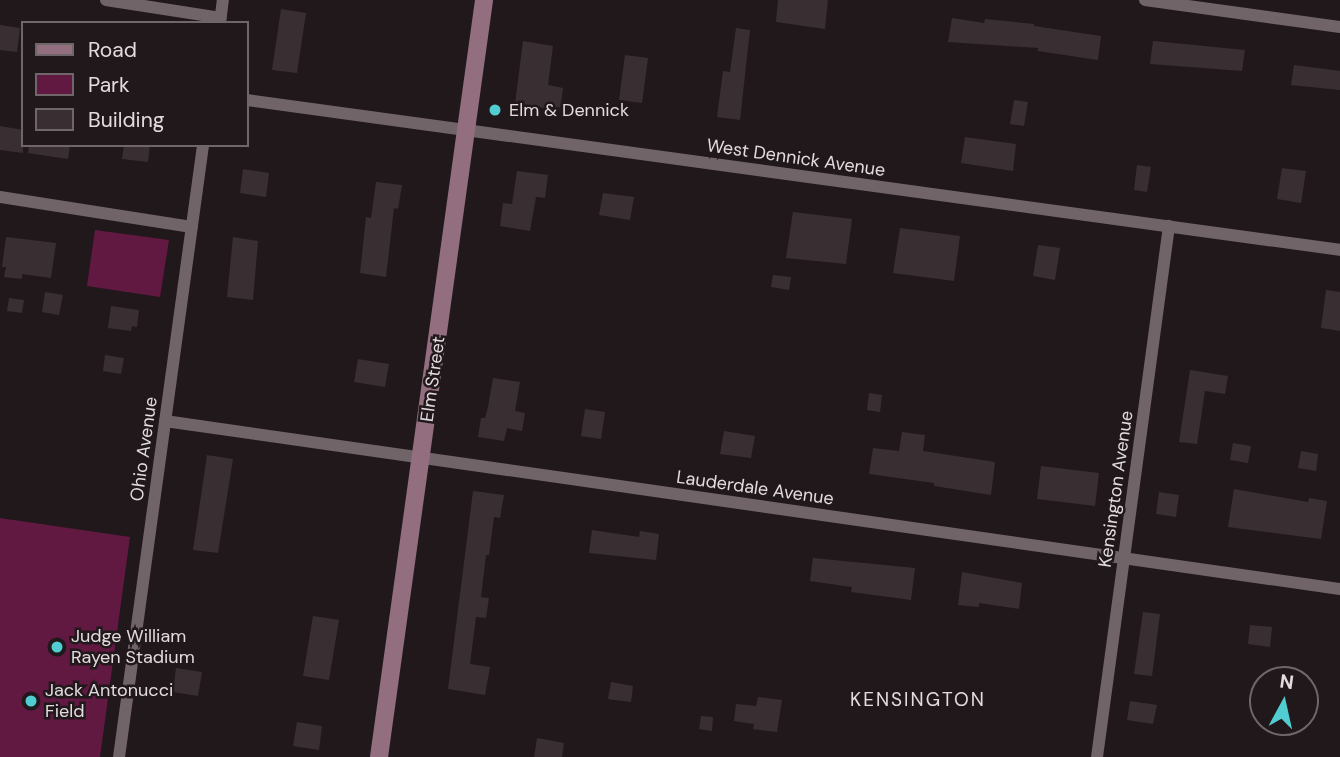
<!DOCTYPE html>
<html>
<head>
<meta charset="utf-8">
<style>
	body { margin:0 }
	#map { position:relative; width:1340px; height:757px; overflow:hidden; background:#21181c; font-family:"DM Sans",sans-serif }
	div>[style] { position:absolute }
	.green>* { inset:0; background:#611841 }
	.building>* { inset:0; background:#392f33 }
	.street>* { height:12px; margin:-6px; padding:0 6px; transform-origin:6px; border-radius:6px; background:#706469 }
	.secondary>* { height:18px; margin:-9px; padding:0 9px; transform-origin:9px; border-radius:9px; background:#926e7f }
	.dots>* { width:19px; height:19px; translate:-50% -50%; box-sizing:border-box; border:4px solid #21181c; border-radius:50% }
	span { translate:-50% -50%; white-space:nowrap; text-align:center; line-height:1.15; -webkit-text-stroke:5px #21181c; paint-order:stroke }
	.poi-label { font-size:18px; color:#e3dcde }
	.left { translate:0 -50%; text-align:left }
	.street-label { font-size:18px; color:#e3dcde }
	.neighbourhood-label { font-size:19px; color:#e3dcde; letter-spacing:2px }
	.legend { position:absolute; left:21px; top:21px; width:228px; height:126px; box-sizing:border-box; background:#21181c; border:2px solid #6f666a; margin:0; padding:9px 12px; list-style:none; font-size:21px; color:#e3dcde }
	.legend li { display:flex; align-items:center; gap:14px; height:35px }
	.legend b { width:35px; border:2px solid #6f666a }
	.north { position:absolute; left:1249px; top:666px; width:70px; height:70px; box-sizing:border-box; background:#21181c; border:2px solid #6f666a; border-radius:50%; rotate:8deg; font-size:19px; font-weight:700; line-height:28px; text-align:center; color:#e3dcde }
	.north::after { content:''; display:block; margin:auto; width:24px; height:32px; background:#51ccd1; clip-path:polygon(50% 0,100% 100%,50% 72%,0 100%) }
</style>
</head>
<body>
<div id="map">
	<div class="green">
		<i style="clip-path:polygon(95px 230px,169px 240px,160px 297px,87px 286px)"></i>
		<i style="clip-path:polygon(0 518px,130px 537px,100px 757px,0 757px)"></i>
	</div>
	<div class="building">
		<i style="clip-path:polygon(778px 0,828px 0,825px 29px,776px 22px)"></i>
		<i style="clip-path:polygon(281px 9px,306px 13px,297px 73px,272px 70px)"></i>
		<i style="clip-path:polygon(952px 18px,984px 23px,985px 19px,1034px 24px,1034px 26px,1101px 36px,1098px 60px,1038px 51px,1038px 48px,948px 42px)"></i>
		<i style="clip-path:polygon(0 25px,20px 28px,17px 52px,0 50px)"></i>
		<i style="clip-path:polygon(736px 28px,750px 30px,740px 120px,717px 117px,723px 71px,730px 72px)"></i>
		<i style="clip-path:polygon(523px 41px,553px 46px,548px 85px,563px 88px,560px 110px,515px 104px)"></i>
		<i style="clip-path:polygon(1153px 41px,1245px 50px,1242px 71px,1150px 64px)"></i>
		<i style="clip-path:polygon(625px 55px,648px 58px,642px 103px,619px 100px)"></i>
		<i style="clip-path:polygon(1294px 65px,1340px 71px,1340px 90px,1291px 85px)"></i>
		<i style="clip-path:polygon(1014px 100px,1028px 102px,1024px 126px,1010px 124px)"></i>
		<i style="clip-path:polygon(0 126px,23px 130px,23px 153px,0 150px)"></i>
		<i style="clip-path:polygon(965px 137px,1016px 144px,1013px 171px,961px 163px)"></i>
		<i style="clip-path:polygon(29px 145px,70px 145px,68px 159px,28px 153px)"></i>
		<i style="clip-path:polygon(124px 145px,150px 145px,148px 162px,122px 159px)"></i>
		<i style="clip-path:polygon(1137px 165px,1151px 167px,1147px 192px,1134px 190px)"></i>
		<i style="clip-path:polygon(1282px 168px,1306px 171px,1301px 203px,1277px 199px)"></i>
		<i style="clip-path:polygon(243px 169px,269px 173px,266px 197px,240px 193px)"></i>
		<i style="clip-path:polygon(517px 171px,548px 175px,545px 198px,536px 197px,530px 231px,500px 226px,503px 203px,512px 204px)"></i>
		<i style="clip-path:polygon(376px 182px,402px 185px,398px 209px,394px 208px,386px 277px,360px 273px,366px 217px,371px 218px)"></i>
		<i style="clip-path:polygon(603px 193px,634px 197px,630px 220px,599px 215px)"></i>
		<i style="clip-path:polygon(793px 212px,852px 219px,846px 264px,786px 258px)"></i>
		<i style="clip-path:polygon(900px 228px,960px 236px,954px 281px,893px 273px)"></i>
		<i style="clip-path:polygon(6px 237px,56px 243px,51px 278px,22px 274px,22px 279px,4px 277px,6px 267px,2px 267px)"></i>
		<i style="clip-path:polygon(233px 237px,258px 241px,253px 300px,227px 297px)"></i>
		<i style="clip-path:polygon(1038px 245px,1060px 248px,1055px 280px,1033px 276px)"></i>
		<i style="clip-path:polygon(773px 275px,791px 277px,789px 290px,771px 287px)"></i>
		<i style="clip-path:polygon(1326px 290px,1340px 292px,1340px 331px,1321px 328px)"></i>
		<i style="clip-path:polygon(45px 292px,63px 295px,59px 315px,42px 312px)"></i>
		<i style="clip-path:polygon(9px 298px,24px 300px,22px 313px,7px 311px)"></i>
		<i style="clip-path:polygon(111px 306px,139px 310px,137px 327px,132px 326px,131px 331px,108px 328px)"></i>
		<i style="clip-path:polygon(105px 355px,124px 358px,121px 374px,103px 371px)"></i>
		<i style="clip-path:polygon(358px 359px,389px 364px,385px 387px,354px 382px)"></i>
		<i style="clip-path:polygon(1190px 370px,1228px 376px,1225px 394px,1205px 391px,1197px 444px,1179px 442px)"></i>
		<i style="clip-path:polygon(493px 378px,520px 382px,515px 411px,525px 413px,522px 431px,507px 428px,504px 441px,478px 437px,481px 418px,485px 418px,488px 407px)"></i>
		<i style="clip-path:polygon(869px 393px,882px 395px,880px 412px,867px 410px)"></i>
		<i style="clip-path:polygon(585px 409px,605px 412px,601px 439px,581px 436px)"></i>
		<i style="clip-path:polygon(724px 431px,755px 436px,751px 458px,720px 454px)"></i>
		<i style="clip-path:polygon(902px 432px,925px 435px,923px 451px,995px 462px,991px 495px,934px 486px,934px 483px,869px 474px,873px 448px,899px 451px)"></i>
		<i style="clip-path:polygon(1233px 443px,1251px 446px,1248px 463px,1230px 460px)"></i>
		<i style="clip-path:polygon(1301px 451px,1318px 454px,1316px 471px,1298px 468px)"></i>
		<i style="clip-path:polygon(207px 455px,233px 459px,218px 553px,193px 550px)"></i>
		<i style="clip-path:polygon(1041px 466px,1099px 473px,1095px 506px,1037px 499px)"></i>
		<i style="clip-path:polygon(1234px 489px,1308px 502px,1309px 498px,1327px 501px,1321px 539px,1228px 527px)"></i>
		<i style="clip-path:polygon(473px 491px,504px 495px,500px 518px,494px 517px,489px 555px,486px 555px,481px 597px,489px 598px,486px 618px,476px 617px,470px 664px,490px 667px,485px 695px,448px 689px)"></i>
		<i style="clip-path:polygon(1159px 492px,1179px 495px,1176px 517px,1156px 514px)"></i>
		<i style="clip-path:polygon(592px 530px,639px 537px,640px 531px,659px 534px,656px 560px,589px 553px)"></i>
		<i style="clip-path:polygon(813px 558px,915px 568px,911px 600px,851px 592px,852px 587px,810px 581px)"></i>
		<i style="clip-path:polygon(962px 572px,1022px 583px,1019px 609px,979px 603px,979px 607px,958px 605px)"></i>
		<i style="clip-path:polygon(1143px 612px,1160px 614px,1152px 676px,1134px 674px)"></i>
		<i style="clip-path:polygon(313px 616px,339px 620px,329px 680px,303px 676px)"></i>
		<i style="clip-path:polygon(1250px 625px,1272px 627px,1270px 647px,1248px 644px)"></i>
		<i style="clip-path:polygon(176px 668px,202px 672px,198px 696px,173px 692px)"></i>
		<i style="clip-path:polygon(611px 682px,633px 686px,631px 702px,608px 699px)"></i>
		<i style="clip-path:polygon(758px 697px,782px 700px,777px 732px,753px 729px,754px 724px,734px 721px,736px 704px,756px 706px)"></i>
		<i style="clip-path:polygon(1130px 701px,1157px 705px,1153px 724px,1127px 720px)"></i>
		<i style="clip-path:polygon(701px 716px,713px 717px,712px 731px,699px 729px)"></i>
		<i style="clip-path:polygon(297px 722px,322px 726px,319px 750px,293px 746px)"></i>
		<i style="clip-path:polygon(537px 738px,564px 743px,562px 757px,534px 757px)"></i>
	</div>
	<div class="street">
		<i style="left:106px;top:0;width:116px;rotate:8.9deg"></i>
		<i style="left:1145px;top:0;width:197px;rotate:7.9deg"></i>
		<i style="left:220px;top:23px;width:23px;rotate:-83deg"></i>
		<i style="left:247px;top:100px;width:1103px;rotate:7.81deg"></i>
		<i style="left:0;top:197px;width:194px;rotate:8.9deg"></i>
		<i style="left:165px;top:421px;width:1187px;rotate:8.14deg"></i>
		<i style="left:119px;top:757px;width:618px;rotate:-82.18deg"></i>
		<i style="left:1097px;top:757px;width:536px;rotate:-82.28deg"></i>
	</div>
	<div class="secondary">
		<i style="left:379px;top:757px;width:764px;rotate:-82.1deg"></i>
	</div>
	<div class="dots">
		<i style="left:495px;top:110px;background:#51ccd1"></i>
		<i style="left:57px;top:647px;background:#51ccd1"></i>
		<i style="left:31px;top:701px;background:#51ccd1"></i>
	</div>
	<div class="poi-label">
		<span class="left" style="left:509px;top:110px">Elm &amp; Dennick</span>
		<span class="left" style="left:71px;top:647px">Judge William<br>Rayen Stadium</span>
		<span class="left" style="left:45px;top:701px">Jack Antonucci<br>Field</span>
	</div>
	<div class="street-label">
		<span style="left:796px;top:158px;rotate:8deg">West Dennick Avenue</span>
		<span style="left:433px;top:379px;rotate:-82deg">Elm Street</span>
		<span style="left:144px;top:449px;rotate:-82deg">Ohio Avenue</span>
		<span style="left:755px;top:488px;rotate:8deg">Lauderdale Avenue</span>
		<span style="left:1116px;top:489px;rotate:-82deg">Kensington Avenue</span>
	</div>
	<div class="neighbourhood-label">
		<span style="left:918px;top:700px">KENSINGTON</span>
	</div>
	<ul class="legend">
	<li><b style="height:9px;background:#926e7f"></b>Road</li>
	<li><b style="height:19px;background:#611841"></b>Park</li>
	<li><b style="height:19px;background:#392f33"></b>Building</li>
	</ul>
	<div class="north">N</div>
</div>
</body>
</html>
